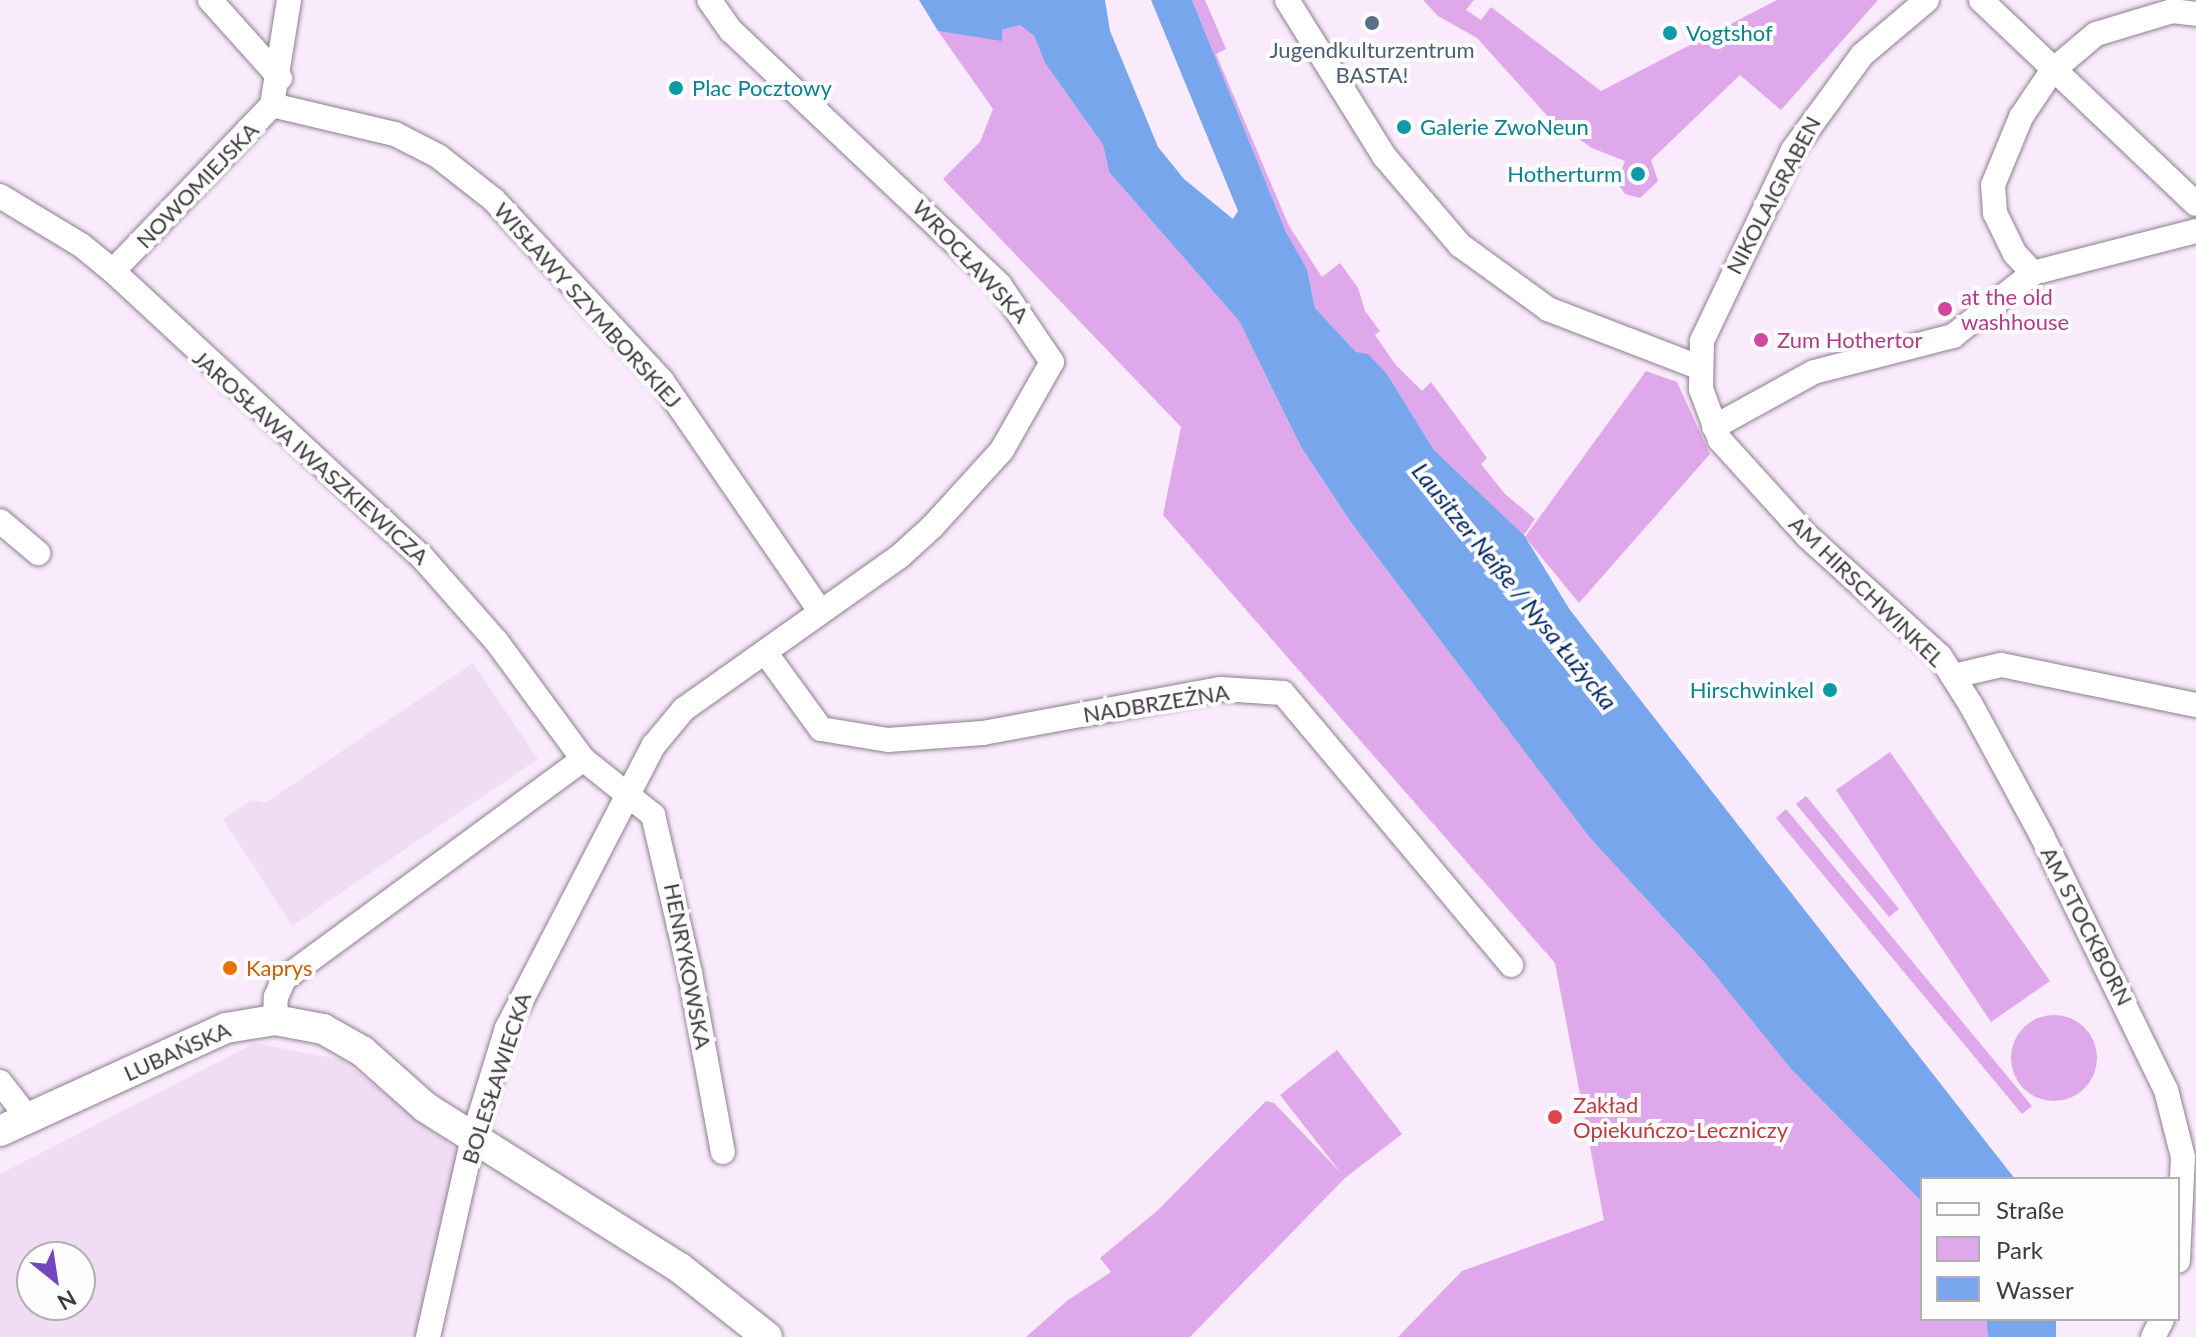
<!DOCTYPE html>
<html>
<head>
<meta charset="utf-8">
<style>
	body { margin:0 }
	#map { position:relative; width:2196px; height:1337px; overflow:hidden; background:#f9eafc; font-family:Lato,sans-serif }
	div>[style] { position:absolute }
	.built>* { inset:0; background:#f0dcf4 }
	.green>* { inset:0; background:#dfa8ea }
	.round { border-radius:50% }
	.water>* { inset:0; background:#78a6ec }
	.roads { filter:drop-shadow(0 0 2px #8d7f8f) drop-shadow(0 0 2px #8d7f8f) }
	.minor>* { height:24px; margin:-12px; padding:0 12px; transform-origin:12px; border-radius:12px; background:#fff }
	.major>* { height:30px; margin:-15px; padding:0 15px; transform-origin:15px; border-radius:15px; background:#fff }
	.dots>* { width:22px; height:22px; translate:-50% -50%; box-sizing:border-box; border:4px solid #fdfdfd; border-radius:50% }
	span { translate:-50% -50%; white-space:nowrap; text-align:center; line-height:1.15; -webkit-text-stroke:8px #fdfdfd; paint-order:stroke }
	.culture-label { font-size:22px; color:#0d838f }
	.left { translate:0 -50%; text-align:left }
	.right { translate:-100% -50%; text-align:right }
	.service-label { font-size:22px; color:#4e5e75 }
	.street-label { font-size:22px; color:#403a41 }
	.hotel-label { font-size:22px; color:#b23c85 }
	.food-label { font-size:22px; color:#c56008 }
	.health-label { font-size:22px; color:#be3a42 }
	.water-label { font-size:24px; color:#002864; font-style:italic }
	.legend { position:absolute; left:1920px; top:1177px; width:260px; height:144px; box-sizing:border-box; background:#fdfdfd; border:2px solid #b1afb2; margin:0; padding:10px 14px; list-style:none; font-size:24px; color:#403a41 }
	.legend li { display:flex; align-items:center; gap:16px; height:40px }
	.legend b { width:40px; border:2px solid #b1afb2 }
	.north { position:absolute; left:16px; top:1241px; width:80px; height:80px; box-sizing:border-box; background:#fdfdfd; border:2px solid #b1afb2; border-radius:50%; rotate:150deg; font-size:22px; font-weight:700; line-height:32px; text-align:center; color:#403a41 }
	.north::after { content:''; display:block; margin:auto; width:28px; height:36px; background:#7646be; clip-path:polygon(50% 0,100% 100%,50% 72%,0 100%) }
</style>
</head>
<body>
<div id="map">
	<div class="built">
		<i style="clip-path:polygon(473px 663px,538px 759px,292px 926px,223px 819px,252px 800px,265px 803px)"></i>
		<i style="clip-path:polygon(evenodd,255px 1043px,342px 1060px,461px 1154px,419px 1337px,0 1337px,0 1174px,255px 1043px,32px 1257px,80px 1257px,80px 1305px,32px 1305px,32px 1257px)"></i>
	</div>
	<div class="green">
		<i style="clip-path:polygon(1192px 0,1205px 0,1226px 49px,1216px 54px,1289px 226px,1322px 277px,1340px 263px,1358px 288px,1365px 311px,1380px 331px,1375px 335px,1395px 364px,1422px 391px,1431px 382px,1487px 458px,1481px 464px,1505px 494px,1535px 519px,1524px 535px,1434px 450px,1387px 374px,1356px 352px,1315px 308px,1307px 269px,1286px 232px)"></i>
		<i style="clip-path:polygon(1423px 0,1474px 0,1466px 10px,1481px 20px,1491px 7px,1601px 91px,1777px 0,1878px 0,1781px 110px,1740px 75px,1651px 160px,1658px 181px,1640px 198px,1625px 194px,1617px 182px,1625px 161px,1592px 148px,1551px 120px,1477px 38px,1438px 16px)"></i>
		<i style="clip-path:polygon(1020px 25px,1034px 36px,1045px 63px,1103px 145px,1109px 172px,1239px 321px,1301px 447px,1352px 524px,1590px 838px,1705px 963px,1791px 1069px,1922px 1202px,1922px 1319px,1986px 1319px,1988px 1337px,1398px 1337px,1462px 1271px,1604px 1220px,1555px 963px,1163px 515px,1181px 427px,943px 179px,980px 142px,993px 109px,938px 31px,1002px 40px,1002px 30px)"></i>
		<i style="clip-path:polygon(1646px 371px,1677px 382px,1710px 454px,1579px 603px,1525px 537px)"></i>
		<i style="clip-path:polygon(1890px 752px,2050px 981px,1991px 1022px,1836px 790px)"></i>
		<i style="clip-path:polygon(1806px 796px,1899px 909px,1889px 917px,1796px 804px)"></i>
		<i style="clip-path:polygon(1786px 809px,2032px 1106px,2022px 1114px,1776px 818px)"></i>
		<i class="round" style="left:2011px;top:1015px;width:86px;height:86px"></i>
		<i style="clip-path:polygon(1337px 1050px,1402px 1134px,1345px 1178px,1190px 1337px,1026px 1337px,1068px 1300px,1111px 1272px,1100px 1258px,1158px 1210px,1266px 1101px,1274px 1103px,1341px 1173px,1280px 1095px)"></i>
	</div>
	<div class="water">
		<i style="clip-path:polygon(919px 0,1105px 0,1110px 31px,1158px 147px,1184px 179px,1233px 219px,1238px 211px,1151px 0,1192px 0,1286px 232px,1307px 269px,1315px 308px,1356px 352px,1368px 354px,1387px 374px,1434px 450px,1524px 535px,1570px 610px,2015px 1179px,1922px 1179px,1922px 1202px,1791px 1069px,1705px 963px,1590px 838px,1352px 524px,1301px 447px,1239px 321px,1109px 172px,1103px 145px,1045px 63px,1034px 36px,1020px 25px,1002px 30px,1002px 41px,938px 31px)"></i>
		<i style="clip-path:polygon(1986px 1319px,2056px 1319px,2056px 1337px,1988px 1337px)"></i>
	</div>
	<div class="roads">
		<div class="minor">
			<i style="left:210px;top:0;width:105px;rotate:48.1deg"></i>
			<i style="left:1287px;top:0;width:184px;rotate:58.1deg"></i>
			<i style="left:1384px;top:156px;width:117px;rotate:49.5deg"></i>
			<i style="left:1460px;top:245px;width:109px;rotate:36deg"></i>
			<i style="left:1548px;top:309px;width:161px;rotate:21.1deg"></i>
			<i style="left:1927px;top:0;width:85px;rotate:139.8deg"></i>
			<i style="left:1862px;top:55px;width:117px;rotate:126deg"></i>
			<i style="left:1793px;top:150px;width:212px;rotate:115.5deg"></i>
			<i style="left:1702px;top:341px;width:48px;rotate:91.2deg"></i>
			<i style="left:1701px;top:389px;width:54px;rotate:69.6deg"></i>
			<i style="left:1720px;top:440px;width:130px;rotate:47.8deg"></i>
			<i style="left:1807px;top:536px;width:179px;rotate:42.1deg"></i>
			<i style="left:1940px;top:656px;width:58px;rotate:57.7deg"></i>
			<i style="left:1971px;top:705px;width:149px;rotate:61.5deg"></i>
			<i style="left:2042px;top:836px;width:283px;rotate:64deg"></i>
			<i style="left:2166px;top:1090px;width:69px;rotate:75.8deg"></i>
			<i style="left:2183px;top:1157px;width:104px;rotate:92.8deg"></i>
			<i style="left:1981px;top:0;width:296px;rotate:43.5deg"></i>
			<i style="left:272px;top:105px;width:126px;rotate:13.3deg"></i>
			<i style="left:395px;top:134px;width:48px;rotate:27.1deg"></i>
			<i style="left:438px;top:156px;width:71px;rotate:38.2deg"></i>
			<i style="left:494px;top:200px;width:247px;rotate:47.1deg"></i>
			<i style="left:662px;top:381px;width:280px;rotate:55.5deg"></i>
			<i style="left:0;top:196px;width:95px;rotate:31.2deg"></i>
			<i style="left:81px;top:245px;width:41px;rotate:39.1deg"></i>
			<i style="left:113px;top:271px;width:421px;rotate:42.8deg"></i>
			<i style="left:422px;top:557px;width:113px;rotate:48.6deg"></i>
			<i style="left:497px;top:642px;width:145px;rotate:53.7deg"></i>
			<i style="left:583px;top:759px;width:90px;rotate:38.7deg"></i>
			<i style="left:653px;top:815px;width:162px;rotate:76.8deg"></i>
			<i style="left:690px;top:973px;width:182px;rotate:79.6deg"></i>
			<i style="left:113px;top:271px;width:230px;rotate:-46.2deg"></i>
			<i style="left:272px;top:105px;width:106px;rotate:-80.8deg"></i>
			<i style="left:2033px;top:273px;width:26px;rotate:-133deg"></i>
			<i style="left:2015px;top:254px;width:46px;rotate:-116deg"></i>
			<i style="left:1995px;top:213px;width:28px;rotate:-94deg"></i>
			<i style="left:1993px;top:185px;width:74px;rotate:-67.6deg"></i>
			<i style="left:2021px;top:117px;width:55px;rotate:-56deg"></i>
			<i style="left:2052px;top:71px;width:57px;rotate:-40.1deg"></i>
			<i style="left:2096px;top:34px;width:79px;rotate:-16.8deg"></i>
			<i style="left:2172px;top:11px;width:24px;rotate:7deg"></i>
			<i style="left:1714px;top:427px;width:114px;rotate:-28.8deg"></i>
			<i style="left:1814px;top:372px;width:144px;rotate:-14.5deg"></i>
			<i style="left:1953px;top:336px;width:102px;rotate:-38.2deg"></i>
			<i style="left:2033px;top:273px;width:168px;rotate:-14.4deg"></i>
			<i style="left:0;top:521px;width:50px;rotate:40.1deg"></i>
			<i style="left:765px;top:652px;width:95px;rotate:54deg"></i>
			<i style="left:821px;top:729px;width:68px;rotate:9.3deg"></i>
			<i style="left:888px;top:740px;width:95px;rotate:-4.2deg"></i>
			<i style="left:983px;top:733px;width:242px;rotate:-10.5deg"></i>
			<i style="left:1221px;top:689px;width:62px;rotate:3.7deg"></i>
			<i style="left:1283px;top:693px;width:355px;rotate:50deg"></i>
			<i style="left:1954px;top:676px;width:48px;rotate:-13.2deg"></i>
			<i style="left:2001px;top:665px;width:199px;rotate:11.6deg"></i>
			<i style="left:275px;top:1020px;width:23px;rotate:-88deg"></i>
			<i style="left:276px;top:997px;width:20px;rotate:-66deg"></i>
			<i style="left:284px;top:979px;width:371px;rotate:-36.3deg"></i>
			<i style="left:0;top:1082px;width:46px;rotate:52.1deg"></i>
			<i style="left:428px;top:1337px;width:204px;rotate:-77.3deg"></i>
			<i style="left:473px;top:1138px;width:115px;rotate:-72.8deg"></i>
			<i style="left:507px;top:1028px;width:319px;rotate:-62.6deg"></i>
			<i style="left:654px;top:745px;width:47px;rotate:-50.2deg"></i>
			<i style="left:684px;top:709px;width:263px;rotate:-35.3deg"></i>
			<i style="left:899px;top:557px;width:45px;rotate:-42.3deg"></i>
			<i style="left:932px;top:527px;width:104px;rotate:-47.7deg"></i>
			<i style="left:1002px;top:450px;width:101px;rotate:-60.4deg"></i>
			<i style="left:1052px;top:362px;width:94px;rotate:-124.2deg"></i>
			<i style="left:999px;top:284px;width:369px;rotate:-136.6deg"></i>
			<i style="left:731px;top:31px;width:38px;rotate:-125deg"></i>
			<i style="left:2153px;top:1337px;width:20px;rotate:-63deg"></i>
		</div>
		<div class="major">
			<i style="left:0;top:1131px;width:248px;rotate:-24.5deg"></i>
			<i style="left:226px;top:1028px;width:50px;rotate:-9.3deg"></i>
			<i style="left:275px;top:1020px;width:49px;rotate:10.6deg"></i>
			<i style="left:323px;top:1029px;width:45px;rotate:29.4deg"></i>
			<i style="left:362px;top:1051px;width:84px;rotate:41.6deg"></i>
			<i style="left:425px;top:1107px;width:302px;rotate:32.3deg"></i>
			<i style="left:680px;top:1268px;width:111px;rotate:38.4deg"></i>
		</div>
	</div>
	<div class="dots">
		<i style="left:1372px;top:23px;background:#5c6f8a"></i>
		<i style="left:1670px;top:33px;background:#0f9aa8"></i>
		<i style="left:676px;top:88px;background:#0f9aa8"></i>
		<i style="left:1404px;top:127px;background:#0f9aa8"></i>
		<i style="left:1638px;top:174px;background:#0f9aa8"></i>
		<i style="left:1945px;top:309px;background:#d1479c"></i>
		<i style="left:1761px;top:340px;background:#d1479c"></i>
		<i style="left:1830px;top:690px;background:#0f9aa8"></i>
		<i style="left:230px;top:968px;background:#e8710a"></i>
		<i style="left:1555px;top:1117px;background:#e0444e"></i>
	</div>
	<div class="culture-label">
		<span class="left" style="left:1686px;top:33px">Vogtshof</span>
		<span class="left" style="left:692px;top:88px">Plac Pocztowy</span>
		<span class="left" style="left:1420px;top:127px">Galerie ZwoNeun</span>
		<span class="right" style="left:1622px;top:174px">Hotherturm</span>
		<span class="right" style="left:1814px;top:690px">Hirschwinkel</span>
	</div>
	<div class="service-label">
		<span style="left:1372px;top:62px">Jugendkulturzentrum<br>BASTA!</span>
	</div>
	<div class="street-label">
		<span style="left:197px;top:185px;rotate:-46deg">NOWOMIEJSKA</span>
		<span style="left:1773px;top:195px;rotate:-62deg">NIKOLAIGRABEN</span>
		<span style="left:971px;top:261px;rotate:47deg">WROCŁAWSKA</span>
		<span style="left:588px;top:305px;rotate:48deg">WISŁAWY SZYMBORSKIEJ</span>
		<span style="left:311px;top:457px;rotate:42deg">JAROSŁAWA IWASZKIEWICZA</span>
		<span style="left:1867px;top:591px;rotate:44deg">AM HIRSCHWINKEL</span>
		<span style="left:1156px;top:703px;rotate:-9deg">NADBRZEŻNA</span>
		<span style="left:2087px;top:926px;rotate:63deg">AM STOCKBORN</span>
		<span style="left:688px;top:966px;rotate:79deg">HENRYKOWSKA</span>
		<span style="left:177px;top:1051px;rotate:-24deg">LUBAŃSKA</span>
		<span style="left:496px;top:1078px;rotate:-72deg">BOLESŁAWIECKA</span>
	</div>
	<div class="hotel-label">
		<span class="left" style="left:1961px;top:309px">at the old<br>washhouse</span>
		<span class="left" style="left:1777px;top:340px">Zum Hothertor</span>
	</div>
	<div class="food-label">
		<span class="left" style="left:246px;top:968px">Kaprys</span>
	</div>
	<div class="health-label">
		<span class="left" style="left:1573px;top:1117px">Zakład<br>Opiekuńczo-Leczniczy</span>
	</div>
	<div class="water-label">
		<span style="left:1515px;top:586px;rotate:51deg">Lausitzer Neiße / Nysa Łużycka</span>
	</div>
	<ul class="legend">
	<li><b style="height:10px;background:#fff"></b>Straße</li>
	<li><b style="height:22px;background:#dfa8ea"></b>Park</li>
	<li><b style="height:22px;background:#78a6ec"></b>Wasser</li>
	</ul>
	<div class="north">N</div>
</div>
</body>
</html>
